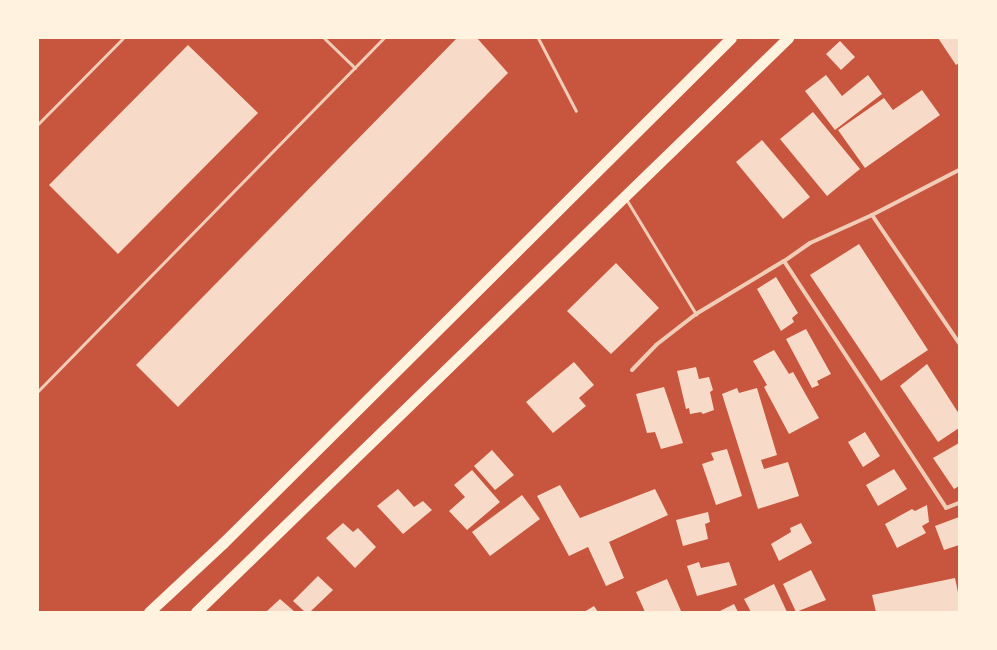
<!DOCTYPE html>
<html>
<head>
<meta charset="utf-8">
<style>
	body { margin:0 }
	#map { position:relative; width:997px; height:650px; overflow:hidden; background:#c8553d; font-family:"Sofia Sans Condensed",sans-serif }
	div>[style] { position:absolute }
	.building>* { inset:0; background:#f7dbc8 }
	.service>* { height:3px; margin:-1.5px; padding:0 1.5px; transform-origin:1.5px; border-radius:1.5px; background:#f1ccb7 }
	.minor>* { height:4px; margin:-2px; padding:0 2px; transform-origin:2px; border-radius:2px; background:#f1ccb7 }
	.trunk>* { height:11px; margin:-5.5px; padding:0 5.5px; transform-origin:5.5px; border-radius:5.5px; background:#fff3e0 }
	span { translate:-50% -50%; white-space:nowrap; text-align:center; line-height:1.15; -webkit-text-stroke:4px #fff3e0; paint-order:stroke }
	.frame { position:absolute; inset:0; border:39px solid #fff3e0; pointer-events:none }
</style>
</head>
<body>
<div id="map">
	<div class="building">
		<i style="clip-path:polygon(457px 38px,477px 38px,508px 73px,178px 407px,136px 365px)"></i>
		<i style="clip-path:polygon(938px 38px,959px 38px,959px 63px,956px 65px)"></i>
		<i style="clip-path:polygon(840px 41px,855px 57px,841px 70px,826px 54px)"></i>
		<i style="clip-path:polygon(188px 45px,258px 113px,118px 254px,49px 185px)"></i>
		<i style="clip-path:polygon(826px 75px,842px 96px,868px 75px,882px 94px,835px 130px,805px 91px)"></i>
		<i style="clip-path:polygon(922px 90px,940px 115px,865px 168px,838px 130px,884px 98px,893px 110px)"></i>
		<i style="clip-path:polygon(813px 112px,860px 169px,827px 196px,780px 139px)"></i>
		<i style="clip-path:polygon(762px 140px,810px 197px,783px 219px,736px 162px)"></i>
		<i style="clip-path:polygon(859px 244px,928px 350px,881px 381px,810px 275px)"></i>
		<i style="clip-path:polygon(616px 263px,659px 308px,611px 354px,567px 311px)"></i>
		<i style="clip-path:polygon(776px 277px,798px 313px,792px 318px,794px 322px,781px 331px,757px 289px)"></i>
		<i style="clip-path:polygon(806px 329px,831px 374px,817px 381px,819px 385px,812px 388px,786px 339px)"></i>
		<i style="clip-path:polygon(774px 350px,789px 374px,793px 372px,819px 418px,789px 434px,764px 387px,767px 385px,753px 361px)"></i>
		<i style="clip-path:polygon(574px 362px,594px 385px,579px 398px,586px 406px,553px 433px,526px 402px)"></i>
		<i style="clip-path:polygon(927px 364px,959px 414px,959px 428px,938px 442px,900px 386px)"></i>
		<i style="clip-path:polygon(696px 367px,699px 379px,709px 377px,713px 390px,710px 392px,714px 410px,703px 414px,701px 412px,690px 414px,689px 408px,686px 409px,677px 371px)"></i>
		<i style="clip-path:polygon(664px 387px,683px 443px,661px 449px,655px 432px,647px 433px,636px 394px)"></i>
		<i style="clip-path:polygon(737px 388px,739px 393px,757px 388px,777px 455px,761px 460px,764px 469px,788px 462px,799px 496px,758px 509px,722px 394px)"></i>
		<i style="clip-path:polygon(865px 432px,880px 456px,863px 467px,848px 442px)"></i>
		<i style="clip-path:polygon(959px 443px,959px 486px,954px 489px,933px 458px)"></i>
		<i style="clip-path:polygon(727px 449px,742px 496px,716px 505px,702px 464px,714px 460px,711px 453px)"></i>
		<i style="clip-path:polygon(492px 450px,514px 475px,495px 490px,474px 466px)"></i>
		<i style="clip-path:polygon(894px 469px,907px 489px,878px 506px,866px 485px)"></i>
		<i style="clip-path:polygon(472px 470px,500px 502px,467px 530px,449px 511px,465px 497px,454px 485px)"></i>
		<i style="clip-path:polygon(560px 485px,580px 518px,655px 489px,668px 515px,609px 542px,624px 578px,606px 586px,588px 547px,569px 556px,537px 496px)"></i>
		<i style="clip-path:polygon(398px 489px,414px 507px,423px 501px,432px 510px,403px 534px,377px 506px)"></i>
		<i style="clip-path:polygon(522px 495px,540px 519px,490px 556px,472px 532px)"></i>
		<i style="clip-path:polygon(927px 505px,929px 522px,922px 526px,926px 533px,897px 548px,885px 524px,912px 509px,915px 511px)"></i>
		<i style="clip-path:polygon(708px 512px,710px 522px,705px 524px,708px 539px,683px 546px,676px 520px)"></i>
		<i style="clip-path:polygon(959px 517px,959px 545px,944px 550px,935px 526px)"></i>
		<i style="clip-path:polygon(343px 523px,353px 532px,358px 528px,376px 547px,355px 568px,326px 538px)"></i>
		<i style="clip-path:polygon(801px 523px,812px 543px,779px 561px,771px 544px,791px 532px,790px 528px)"></i>
		<i style="clip-path:polygon(699px 562px,701px 568px,729px 562px,737px 585px,697px 596px,687px 566px)"></i>
		<i style="clip-path:polygon(811px 570px,826px 600px,796px 612px,783px 584px)"></i>
		<i style="clip-path:polygon(318px 576px,333px 590px,310px 612px,305px 612px,293px 601px)"></i>
		<i style="clip-path:polygon(955px 578px,959px 597px,959px 612px,876px 612px,872px 595px)"></i>
		<i style="clip-path:polygon(667px 579px,681px 611px,645px 612px,636px 592px)"></i>
		<i style="clip-path:polygon(774px 584px,787px 612px,751px 612px,744px 599px)"></i>
		<i style="clip-path:polygon(280px 599px,295px 612px,266px 612px)"></i>
		<i style="clip-path:polygon(734px 604px,738px 612px,718px 612px)"></i>
		<i style="clip-path:polygon(594px 606px,598px 612px,584px 612px)"></i>
	</div>
	<div class="service">
		<i style="left:324px;top:38px;width:43px;rotate:44.1deg"></i>
		<i style="left:538px;top:38px;width:82px;rotate:62.5deg"></i>
		<i style="left:38px;top:124px;width:121px;rotate:-45.3deg"></i>
		<i style="left:626px;top:199px;width:135px;rotate:58.7deg"></i>
		<i style="left:38px;top:391px;width:494px;rotate:-45.6deg"></i>
	</div>
	<div class="minor">
		<i style="left:959px;top:170px;width:98px;rotate:152.7deg"></i>
		<i style="left:872px;top:215px;width:68px;rotate:155.7deg"></i>
		<i style="left:810px;top:243px;width:32px;rotate:145deg"></i>
		<i style="left:784px;top:261px;width:295px;rotate:56.7deg"></i>
		<i style="left:946px;top:508px;width:14px;rotate:-21deg"></i>
		<i style="left:872px;top:215px;width:155px;rotate:55.8deg"></i>
		<i style="left:632px;top:370px;width:35px;rotate:-46deg"></i>
		<i style="left:656px;top:345px;width:51px;rotate:-37.8deg"></i>
		<i style="left:696px;top:314px;width:103px;rotate:-31.1deg"></i>
	</div>
	<div class="trunk">
		<i style="left:149px;top:612px;width:101px;rotate:-43deg"></i>
		<i style="left:223px;top:543px;width:716px;rotate:-44.83deg"></i>
		<i style="left:196px;top:612px;width:825px;rotate:-44.12deg"></i>
	</div>
	<div class="frame"></div>
</div>
</body>
</html>
